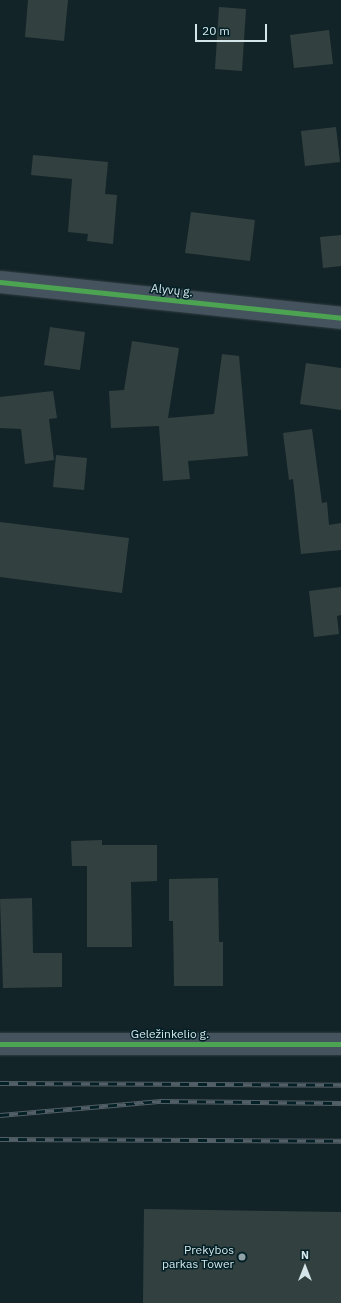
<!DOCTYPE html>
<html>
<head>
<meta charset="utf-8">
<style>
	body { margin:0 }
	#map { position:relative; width:341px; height:1303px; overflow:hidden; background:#132428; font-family:"IBM Plex Sans",sans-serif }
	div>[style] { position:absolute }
	.building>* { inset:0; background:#324040 }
	.roads { filter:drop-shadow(0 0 1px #303e41) drop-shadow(0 0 1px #303e41) }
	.street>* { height:22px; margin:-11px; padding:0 11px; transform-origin:11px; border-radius:11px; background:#45535e }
	.rail>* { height:4.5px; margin-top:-2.25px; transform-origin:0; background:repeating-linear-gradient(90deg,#022026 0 9px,#535f66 0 18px); box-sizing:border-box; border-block:1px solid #535f66 }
	.cycleway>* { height:5px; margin:-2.5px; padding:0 2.5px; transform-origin:2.5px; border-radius:2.5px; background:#4ca352 }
	.dots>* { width:11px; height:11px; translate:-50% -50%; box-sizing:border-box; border:2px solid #022026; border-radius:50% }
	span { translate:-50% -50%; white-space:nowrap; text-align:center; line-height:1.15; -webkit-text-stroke:3px #022026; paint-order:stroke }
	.street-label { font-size:12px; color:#d5e6ea }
	.poi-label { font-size:12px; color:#d5e6ea }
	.right { translate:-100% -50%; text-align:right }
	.north { position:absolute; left:285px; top:1247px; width:40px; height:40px; -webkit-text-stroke:3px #022026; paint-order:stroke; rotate:0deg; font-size:11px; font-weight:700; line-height:16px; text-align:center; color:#d5e6ea }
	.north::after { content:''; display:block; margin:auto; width:14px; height:18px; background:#d5e6ea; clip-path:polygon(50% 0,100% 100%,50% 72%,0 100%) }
	.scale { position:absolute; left:195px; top:24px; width:72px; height:18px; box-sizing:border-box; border:2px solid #d5e6ea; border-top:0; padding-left:5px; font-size:12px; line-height:14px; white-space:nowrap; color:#d5e6ea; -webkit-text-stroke:3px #022026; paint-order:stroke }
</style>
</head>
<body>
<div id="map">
	<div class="building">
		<i style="clip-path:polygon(28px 0,68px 0,64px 41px,25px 37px)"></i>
		<i style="clip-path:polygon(219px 7px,246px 9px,242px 71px,215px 69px)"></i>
		<i style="clip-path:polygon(329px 30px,333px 64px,294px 68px,290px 35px)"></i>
		<i style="clip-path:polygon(336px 127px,340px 162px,305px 166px,301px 131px)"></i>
		<i style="clip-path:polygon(33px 155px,108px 162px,105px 194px,117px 195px,113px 244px,87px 241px,88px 234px,68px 232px,72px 179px,31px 175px)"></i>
		<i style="clip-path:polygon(191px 212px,255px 220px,250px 261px,185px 253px)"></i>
		<i style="clip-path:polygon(341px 235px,341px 266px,323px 268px,320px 237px)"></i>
		<i style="clip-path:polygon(50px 327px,85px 332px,80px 370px,44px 365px)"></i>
		<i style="clip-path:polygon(132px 341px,179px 348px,168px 418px,214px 414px,222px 354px,239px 356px,248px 456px,188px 461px,190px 479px,163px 481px,159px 426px,111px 428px,109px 391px,124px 390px)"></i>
		<i style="clip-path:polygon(306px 363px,341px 368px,341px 410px,300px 404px)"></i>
		<i style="clip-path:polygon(53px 391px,57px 418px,49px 419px,54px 460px,25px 464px,21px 429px,0 428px,0 397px)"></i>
		<i style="clip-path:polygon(312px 429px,322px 503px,327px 502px,329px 525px,341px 523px,341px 550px,301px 554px,293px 479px,289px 480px,283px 433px)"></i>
		<i style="clip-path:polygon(56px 455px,87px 458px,84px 490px,53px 487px)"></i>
		<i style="clip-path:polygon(0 522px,129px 538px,122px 593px,0 577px)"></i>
		<i style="clip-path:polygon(341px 587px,341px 615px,337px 616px,339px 634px,314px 637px,309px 591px)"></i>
		<i style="clip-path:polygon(102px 840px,102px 845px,157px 845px,157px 881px,131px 882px,132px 947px,87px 947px,87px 866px,72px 866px,71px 841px)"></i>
		<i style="clip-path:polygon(218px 878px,219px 942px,223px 942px,223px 986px,174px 986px,173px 921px,169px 921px,169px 879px)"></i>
		<i style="clip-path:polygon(32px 898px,33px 953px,62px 953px,62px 987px,3px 988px,0 899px)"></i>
		<i style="clip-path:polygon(144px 1209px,341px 1212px,341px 1303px,143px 1303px)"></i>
	</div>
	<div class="roads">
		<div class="street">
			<i style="left:0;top:282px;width:343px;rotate:6deg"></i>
			<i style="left:0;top:1044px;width:341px"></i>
		</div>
	</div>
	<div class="rail">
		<i style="left:0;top:1083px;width:341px;rotate:0.3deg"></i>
		<i style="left:0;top:1115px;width:162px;rotate:-5deg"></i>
		<i style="left:161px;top:1101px;width:180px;rotate:0.6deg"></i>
		<i style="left:0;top:1139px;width:341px;rotate:0.3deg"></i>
	</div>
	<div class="cycleway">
		<i style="left:0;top:282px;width:343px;rotate:6deg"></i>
		<i style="left:0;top:1044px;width:341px"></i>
	</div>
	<div class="dots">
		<i style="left:242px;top:1257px;background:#91a2a6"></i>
	</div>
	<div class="street-label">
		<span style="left:172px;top:290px;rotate:6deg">Alyvų g.</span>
		<span style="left:170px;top:1034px">Geležinkelio g.</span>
	</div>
	<div class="poi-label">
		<span class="right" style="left:234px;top:1257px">Prekybos<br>parkas Tower</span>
	</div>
	<div class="north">N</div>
	<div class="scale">20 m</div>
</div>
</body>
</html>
